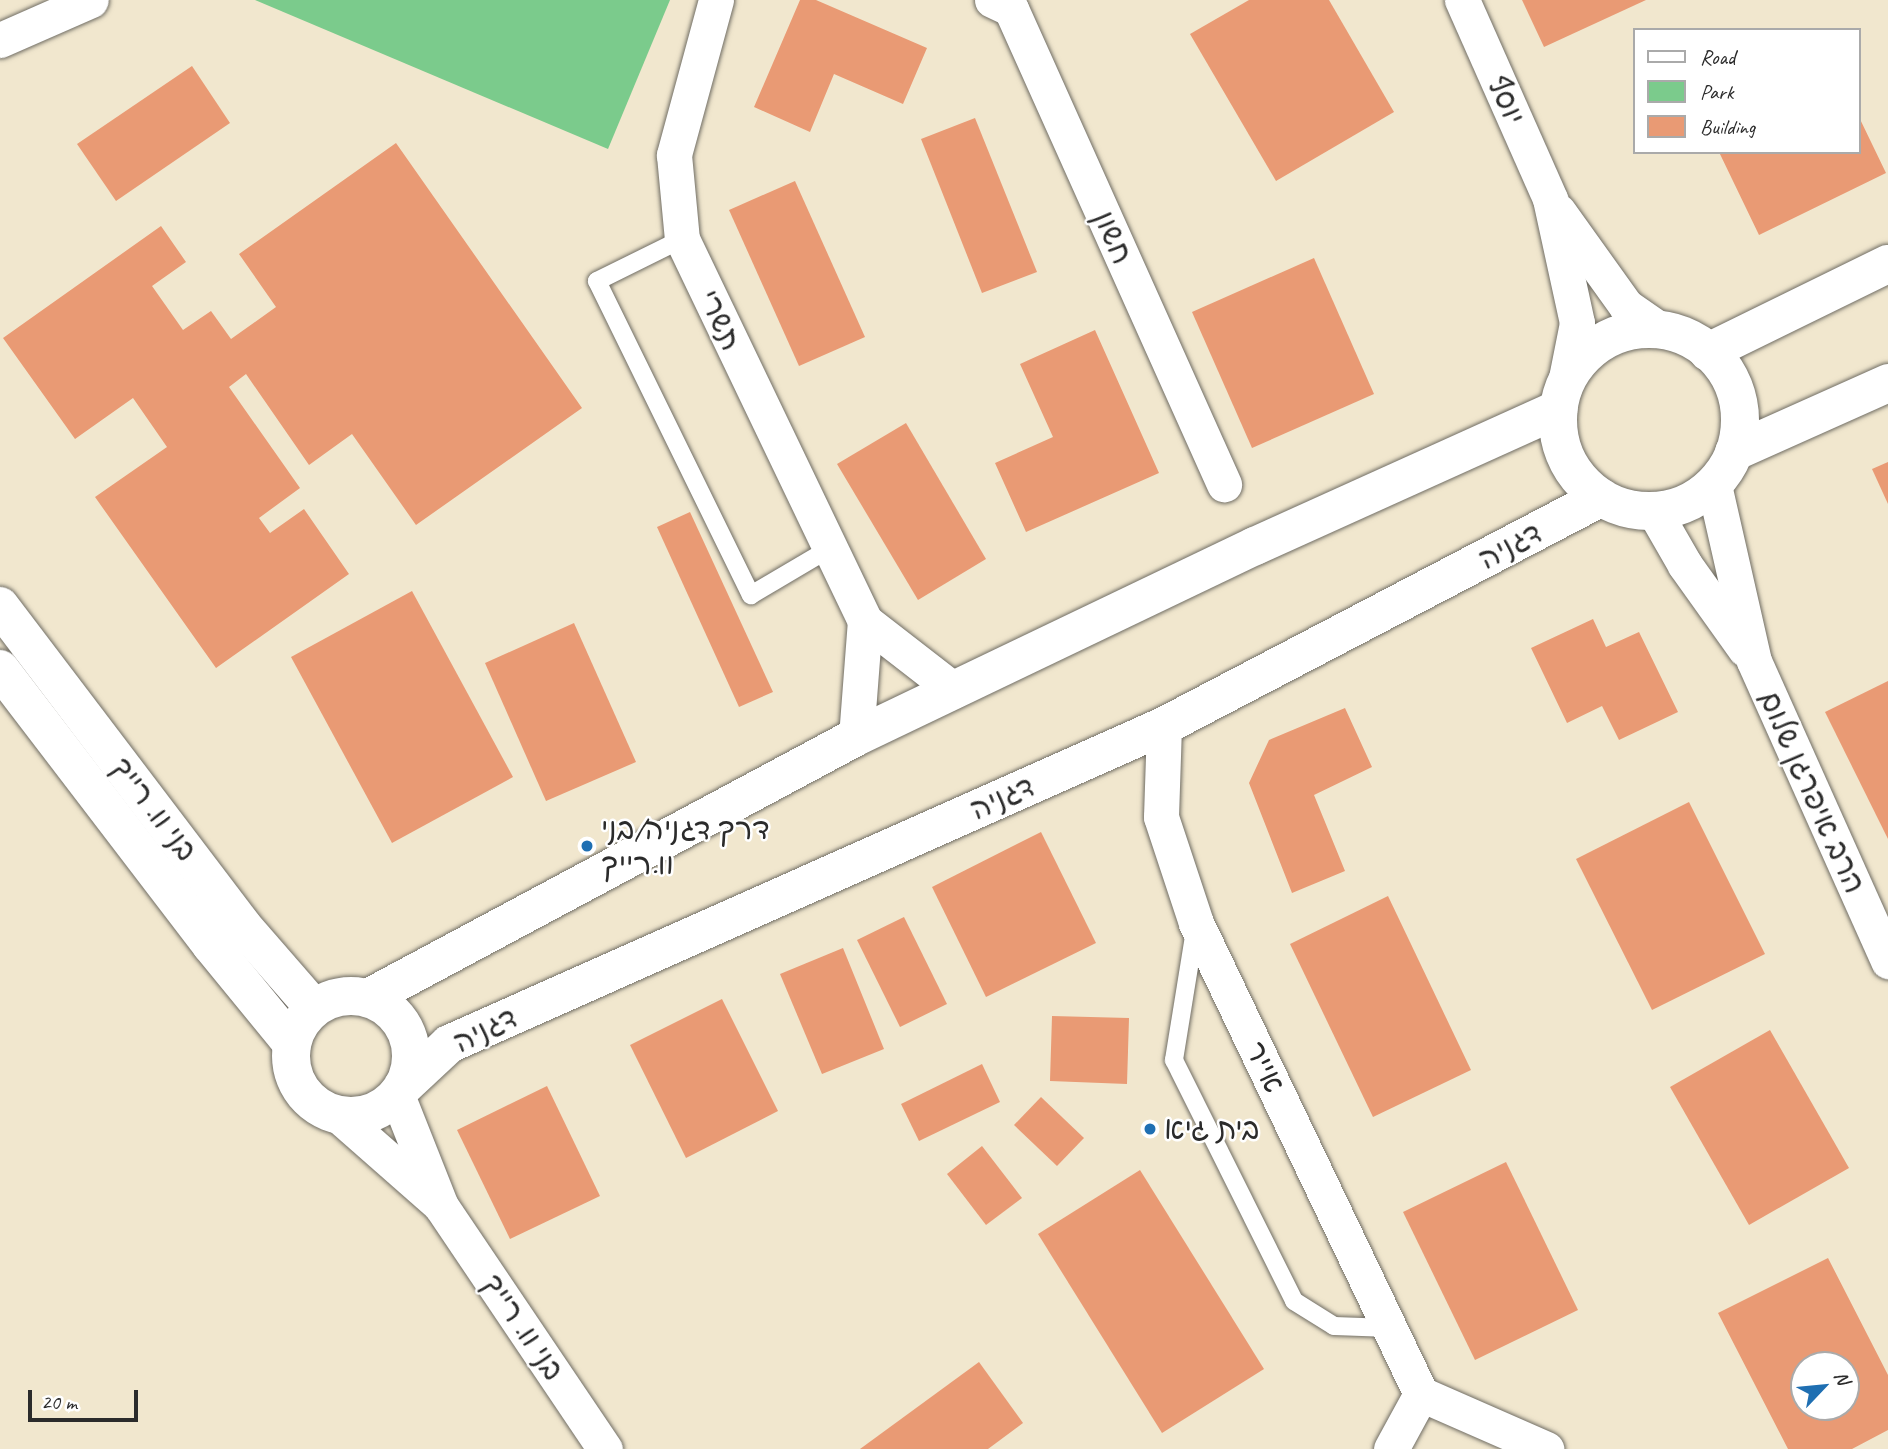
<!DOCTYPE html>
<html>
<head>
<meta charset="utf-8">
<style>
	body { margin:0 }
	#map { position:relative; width:1888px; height:1449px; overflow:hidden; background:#f1e7ce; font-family:Caveat,"Playpen Sans Hebrew",sans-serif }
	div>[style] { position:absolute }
	.green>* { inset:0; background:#7bcb8c }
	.building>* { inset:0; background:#e99a74 }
	.roads { filter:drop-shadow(0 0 2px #706d64) drop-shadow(0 0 2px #706d64) }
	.lane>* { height:18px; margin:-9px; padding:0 9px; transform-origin:9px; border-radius:9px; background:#fff }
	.street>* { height:35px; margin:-17.5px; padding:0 17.5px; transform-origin:17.5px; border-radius:17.5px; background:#fff }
	.secondary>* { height:38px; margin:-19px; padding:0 19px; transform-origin:19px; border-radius:19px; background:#fff }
	.secondary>.ring { margin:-19px; padding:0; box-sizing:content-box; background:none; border:38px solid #fff; border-radius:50% }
	.dots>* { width:19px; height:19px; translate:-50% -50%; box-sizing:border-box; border:4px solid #fff; border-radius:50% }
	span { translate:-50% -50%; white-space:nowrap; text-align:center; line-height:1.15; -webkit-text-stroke:5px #fff; paint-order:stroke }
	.street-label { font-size:30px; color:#2b2b2b }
	.poi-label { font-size:30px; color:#2b2b2b }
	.left { translate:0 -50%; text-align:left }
	.legend { position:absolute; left:1633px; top:28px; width:228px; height:126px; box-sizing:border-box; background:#fff; border:2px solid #aaa; margin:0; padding:9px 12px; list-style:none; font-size:21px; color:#2b2b2b }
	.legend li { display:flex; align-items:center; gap:14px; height:35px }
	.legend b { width:35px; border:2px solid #aaa }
	.north { position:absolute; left:1790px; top:1351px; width:70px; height:70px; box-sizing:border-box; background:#fff; border:2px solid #aaa; border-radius:50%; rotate:64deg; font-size:19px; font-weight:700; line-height:28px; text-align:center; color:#2b2b2b }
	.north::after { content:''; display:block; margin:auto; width:24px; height:32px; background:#1f6fb2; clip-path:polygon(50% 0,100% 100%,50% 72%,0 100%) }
	.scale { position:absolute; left:28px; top:1390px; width:110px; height:32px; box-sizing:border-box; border:4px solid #2b2b2b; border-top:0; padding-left:9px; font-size:21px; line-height:24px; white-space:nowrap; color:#2b2b2b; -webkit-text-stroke:5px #fff; paint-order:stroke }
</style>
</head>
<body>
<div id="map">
	<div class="green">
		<i style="clip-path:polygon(255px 0,670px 0,608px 149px)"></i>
	</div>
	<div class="building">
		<i style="clip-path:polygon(800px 0,816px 0,927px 48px,903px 104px,834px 74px,810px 132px,754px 107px)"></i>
		<i style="clip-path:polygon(1249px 0,1329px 0,1394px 112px,1276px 181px,1190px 34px)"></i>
		<i style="clip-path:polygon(1522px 0,1646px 0,1544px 47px)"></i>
		<i style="clip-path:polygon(192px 66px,230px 123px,116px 201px,77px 144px)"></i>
		<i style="clip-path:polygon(1858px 115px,1886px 173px,1759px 235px,1719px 152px,1858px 152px)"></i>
		<i style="clip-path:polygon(975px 118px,1037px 272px,982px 293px,921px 139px)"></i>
		<i style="clip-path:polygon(396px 143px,582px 408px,416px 525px,352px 434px,309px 465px,246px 374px,229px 387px,300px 488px,259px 518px,270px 533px,304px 509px,349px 574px,216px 668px,95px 497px,167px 447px,133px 398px,75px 439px,3px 338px,161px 226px,186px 262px,152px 286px,183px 330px,211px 311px,231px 339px,276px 307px,239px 254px)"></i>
		<i style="clip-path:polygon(795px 181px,865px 337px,799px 366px,729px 210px)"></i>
		<i style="clip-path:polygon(1314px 258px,1374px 394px,1252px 448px,1192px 312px)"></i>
		<i style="clip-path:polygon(1095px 330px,1159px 473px,1026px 532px,995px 463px,1053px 437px,1020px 364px)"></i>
		<i style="clip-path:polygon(906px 423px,986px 559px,918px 600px,837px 464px)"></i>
		<i style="clip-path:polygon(1888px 462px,1888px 504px,1872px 469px)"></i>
		<i style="clip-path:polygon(690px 512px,773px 692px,739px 707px,657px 527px)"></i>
		<i style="clip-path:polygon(412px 591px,513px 777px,392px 843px,291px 657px)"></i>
		<i style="clip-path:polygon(1593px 619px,1606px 647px,1639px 632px,1678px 712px,1619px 740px,1602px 706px,1567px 723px,1531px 648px)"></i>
		<i style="clip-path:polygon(574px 623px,636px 762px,546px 801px,485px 663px)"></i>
		<i style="clip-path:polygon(1888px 681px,1888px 839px,1825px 712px)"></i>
		<i style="clip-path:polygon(1345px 708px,1372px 767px,1314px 795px,1345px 871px,1292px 893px,1249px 783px,1269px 740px)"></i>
		<i style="clip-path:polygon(1689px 802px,1765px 954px,1652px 1010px,1576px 859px)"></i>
		<i style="clip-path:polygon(1041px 832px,1096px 943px,986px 997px,932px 887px)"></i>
		<i style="clip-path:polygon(1388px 896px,1471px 1070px,1373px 1117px,1290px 944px)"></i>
		<i style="clip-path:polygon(904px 917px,947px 1004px,900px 1027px,857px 940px)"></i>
		<i style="clip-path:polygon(843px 948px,884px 1049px,822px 1074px,780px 974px)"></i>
		<i style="clip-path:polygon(722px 999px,778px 1111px,686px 1158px,630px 1045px)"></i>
		<i style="clip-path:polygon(1052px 1016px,1129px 1018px,1127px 1084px,1050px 1081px)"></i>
		<i style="clip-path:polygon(1770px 1030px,1849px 1168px,1749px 1225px,1670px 1087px)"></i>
		<i style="clip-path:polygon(982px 1064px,1000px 1102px,919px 1141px,901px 1104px)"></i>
		<i style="clip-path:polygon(547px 1086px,600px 1196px,510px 1239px,457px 1130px)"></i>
		<i style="clip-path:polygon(1041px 1097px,1084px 1138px,1057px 1166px,1014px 1125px)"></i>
		<i style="clip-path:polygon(982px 1146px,1022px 1198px,986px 1225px,947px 1174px)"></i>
		<i style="clip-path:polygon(1506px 1162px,1578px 1310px,1475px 1360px,1403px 1212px)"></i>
		<i style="clip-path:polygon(1140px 1170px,1264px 1369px,1162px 1433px,1038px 1234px)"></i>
		<i style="clip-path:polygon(evenodd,1828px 1258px,1888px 1375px,1888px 1430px,1852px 1449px,1788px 1449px,1718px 1313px,1828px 1258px,1804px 1365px,1846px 1365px,1846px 1407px,1804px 1407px,1804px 1365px)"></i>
		<i style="clip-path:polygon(979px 1362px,1023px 1423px,988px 1449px,860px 1449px)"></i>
	</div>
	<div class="roads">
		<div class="lane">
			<i style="left:682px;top:239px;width:95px;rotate:153.7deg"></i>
			<i style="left:597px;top:281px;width:350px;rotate:63.9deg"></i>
			<i style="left:751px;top:595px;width:88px;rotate:-30.6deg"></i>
			<i style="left:1195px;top:930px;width:132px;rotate:99.2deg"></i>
			<i style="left:1174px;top:1060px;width:269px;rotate:63.5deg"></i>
			<i style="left:1294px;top:1301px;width:47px;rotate:32deg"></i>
			<i style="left:1334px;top:1326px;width:56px;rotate:2deg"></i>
		</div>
		<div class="street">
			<i style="left:716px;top:0;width:161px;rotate:105.2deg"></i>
			<i style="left:674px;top:155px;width:84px;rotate:84.6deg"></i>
			<i style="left:682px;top:239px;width:424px;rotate:64.4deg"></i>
			<i style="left:992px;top:0;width:21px;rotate:25deg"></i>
			<i style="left:1011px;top:9px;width:521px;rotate:65.85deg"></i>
			<i style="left:1462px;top:0;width:218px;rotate:66.1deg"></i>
			<i style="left:1550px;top:199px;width:127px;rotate:77.7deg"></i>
			<i style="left:1577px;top:323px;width:61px;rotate:101.3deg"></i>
			<i style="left:0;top:40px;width:99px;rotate:-23.7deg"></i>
			<i style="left:1558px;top:211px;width:117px;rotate:54.4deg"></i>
			<i style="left:1626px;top:306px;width:40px;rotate:34.9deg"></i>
			<i style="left:1714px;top:485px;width:180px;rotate:77.2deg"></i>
			<i style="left:1754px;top:661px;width:329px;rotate:65.9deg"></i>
			<i style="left:1654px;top:511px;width:62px;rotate:60.1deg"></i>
			<i style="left:1685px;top:565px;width:103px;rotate:54.5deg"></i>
			<i style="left:1164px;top:726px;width:91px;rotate:91.9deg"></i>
			<i style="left:1161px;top:817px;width:112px;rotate:71.7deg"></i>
			<i style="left:1196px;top:923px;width:522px;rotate:64.47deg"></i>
			<i style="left:1421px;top:1394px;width:137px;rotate:23.7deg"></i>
			<i style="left:856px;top:737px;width:116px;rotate:-85.6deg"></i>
			<i style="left:865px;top:621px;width:113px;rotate:37.8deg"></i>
			<i style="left:397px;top:1095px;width:119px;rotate:68.4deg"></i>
			<i style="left:441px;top:1206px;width:293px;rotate:56deg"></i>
			<i style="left:338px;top:1115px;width:130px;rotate:41.3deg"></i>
			<i style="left:1391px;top:1449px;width:63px;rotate:-61.4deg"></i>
		</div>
		<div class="secondary">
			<i class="ring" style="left:1558px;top:329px;width:144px;height:144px"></i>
			<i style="left:1708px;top:352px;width:200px;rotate:-26.1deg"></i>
			<i style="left:1734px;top:452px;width:169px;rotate:-24.1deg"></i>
			<i style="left:0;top:606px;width:399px;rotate:52.8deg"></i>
			<i style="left:241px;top:924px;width:111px;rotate:49deg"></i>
			<i style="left:0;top:669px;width:347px;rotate:52.6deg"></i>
			<i style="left:211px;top:945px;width:128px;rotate:50.7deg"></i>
			<i class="ring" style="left:291px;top:996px;width:82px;height:82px"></i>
			<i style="left:368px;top:998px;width:553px;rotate:-28.14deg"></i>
			<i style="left:856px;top:737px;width:442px;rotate:-25.6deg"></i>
			<i style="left:1255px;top:546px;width:333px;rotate:-24.3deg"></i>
			<i style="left:402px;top:1088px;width:64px;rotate:-43.1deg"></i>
			<i style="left:449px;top:1044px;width:783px;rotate:-23.98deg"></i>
			<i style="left:1164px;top:726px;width:493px;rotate:-27.6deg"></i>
		</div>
	</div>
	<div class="dots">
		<i style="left:587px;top:846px;background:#1f6fb2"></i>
		<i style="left:1150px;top:1129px;background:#1f6fb2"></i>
	</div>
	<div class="street-label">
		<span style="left:1506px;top:100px;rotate:66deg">יוסף</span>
		<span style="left:1113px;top:237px;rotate:66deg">חשון</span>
		<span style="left:720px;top:320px;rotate:65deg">תשרי</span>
		<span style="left:1510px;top:546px;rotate:-28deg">דגניה</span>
		<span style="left:1812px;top:792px;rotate:66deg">הרב איפרגן שלום</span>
		<span style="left:1002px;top:798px;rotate:-24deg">דגניה</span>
		<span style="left:154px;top:809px;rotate:53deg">בני וו. רייך</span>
		<span style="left:485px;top:1030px;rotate:-26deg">דגניה</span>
		<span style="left:1265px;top:1067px;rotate:64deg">אייר</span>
		<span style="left:523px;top:1327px;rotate:56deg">בני וו. רייך</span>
	</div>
	<div class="poi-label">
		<span class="left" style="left:601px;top:846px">דרך דגניה/בני<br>וו.רייך</span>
		<span class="left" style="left:1164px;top:1129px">בית גיא</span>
	</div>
	<ul class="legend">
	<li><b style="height:9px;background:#fff"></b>Road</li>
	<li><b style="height:19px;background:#7bcb8c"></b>Park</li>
	<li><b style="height:19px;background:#e99a74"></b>Building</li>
	</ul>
	<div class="north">N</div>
	<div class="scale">20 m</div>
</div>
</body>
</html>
